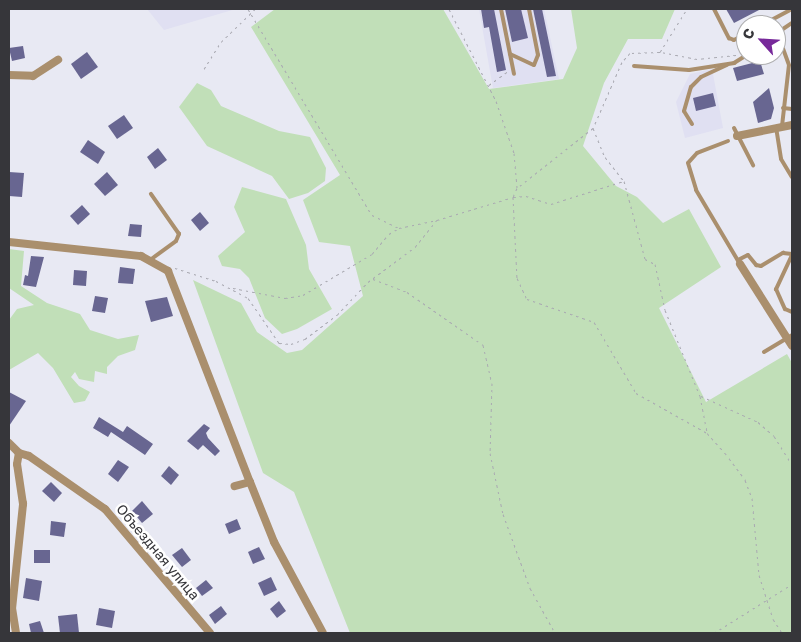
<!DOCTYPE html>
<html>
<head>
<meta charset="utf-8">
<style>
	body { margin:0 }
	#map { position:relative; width:801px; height:642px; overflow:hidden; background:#e8e9f3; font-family:"Golos Text",sans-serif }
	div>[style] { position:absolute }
	.built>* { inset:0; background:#e0e0f2 }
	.green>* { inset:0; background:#c1dfb8 }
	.building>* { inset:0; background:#686691 }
	.path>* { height:1px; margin-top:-0.5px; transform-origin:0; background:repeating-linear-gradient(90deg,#a9a9b1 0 2.5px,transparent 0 6.5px) }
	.service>* { height:4px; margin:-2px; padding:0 2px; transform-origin:2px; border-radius:2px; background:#aa8f6d }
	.minor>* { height:8px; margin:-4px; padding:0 4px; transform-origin:4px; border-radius:4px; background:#aa8f6d }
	span { translate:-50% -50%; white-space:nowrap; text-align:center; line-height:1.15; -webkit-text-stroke:5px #fff; paint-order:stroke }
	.street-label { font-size:14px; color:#36363a }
	.frame { position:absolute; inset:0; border:10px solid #36363a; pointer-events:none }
	.north { position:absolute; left:736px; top:15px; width:50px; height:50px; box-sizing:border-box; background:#fff; border:1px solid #afafb0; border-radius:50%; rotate:296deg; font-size:14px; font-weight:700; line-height:20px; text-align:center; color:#36363a }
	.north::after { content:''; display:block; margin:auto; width:18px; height:22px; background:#77299a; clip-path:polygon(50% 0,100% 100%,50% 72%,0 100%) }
</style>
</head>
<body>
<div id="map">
	<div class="built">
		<i style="clip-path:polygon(147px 9px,236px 9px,164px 30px)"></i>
		<i style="clip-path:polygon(479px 9px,544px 9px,559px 79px,493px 88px)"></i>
		<i style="clip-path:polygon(712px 69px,723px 128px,685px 138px,676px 102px,690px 74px)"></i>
	</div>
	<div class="green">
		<i style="clip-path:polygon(275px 9px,443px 9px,489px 89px,563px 79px,577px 48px,571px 9px,675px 9px,662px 39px,628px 39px,604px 83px,583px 146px,616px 186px,637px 197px,663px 223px,689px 209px,721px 267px,659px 308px,706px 402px,787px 354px,792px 363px,792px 633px,350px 633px,294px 492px,263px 473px,193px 280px,241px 303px,257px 332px,287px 353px,302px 350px,363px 296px,350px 246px,319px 242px,303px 200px,340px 175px,251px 27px)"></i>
		<i style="clip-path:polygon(197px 83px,211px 90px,221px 106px,279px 131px,310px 137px,326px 168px,325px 181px,308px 193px,289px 199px,272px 176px,207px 146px,179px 107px)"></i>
		<i style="clip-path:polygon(242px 187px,286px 199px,306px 245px,309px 269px,332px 309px,297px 329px,282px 334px,265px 318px,249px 278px,240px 269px,222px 266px,218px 256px,245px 232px,234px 207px)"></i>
		<i style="clip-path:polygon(9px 249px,24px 251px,21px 286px,47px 303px,80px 314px,90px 330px,118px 339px,139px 335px,135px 350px,118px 356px,107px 367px,107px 374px,95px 371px,94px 382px,79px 379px,75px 372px,71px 377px,79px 386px,90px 392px,85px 401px,74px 403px,53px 368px,38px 353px,9px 370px,9px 320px,17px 309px,34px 305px,9px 288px)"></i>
	</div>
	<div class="building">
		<i style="clip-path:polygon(481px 9px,494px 9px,506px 70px,497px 72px,489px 27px,484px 28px)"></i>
		<i style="clip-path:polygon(505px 9px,521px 9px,528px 38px,512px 42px)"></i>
		<i style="clip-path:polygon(533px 9px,542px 9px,556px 76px,547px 77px)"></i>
		<i style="clip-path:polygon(726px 9px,761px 9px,734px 23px)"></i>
		<i style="clip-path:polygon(23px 46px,25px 58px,12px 61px,9px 48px)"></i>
		<i style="clip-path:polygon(87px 52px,98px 67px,81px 79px,71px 64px)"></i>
		<i style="clip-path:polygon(760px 61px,764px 74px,737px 81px,733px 68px)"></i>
		<i style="clip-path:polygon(769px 88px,774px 108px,771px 119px,758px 123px,753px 102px)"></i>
		<i style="clip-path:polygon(713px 93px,716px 106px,696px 111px,693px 98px)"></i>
		<i style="clip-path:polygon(124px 115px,133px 128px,117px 139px,108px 126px)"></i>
		<i style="clip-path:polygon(88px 140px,105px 152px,98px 164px,80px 152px)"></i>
		<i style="clip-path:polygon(158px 148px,167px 160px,155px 169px,147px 157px)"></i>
		<i style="clip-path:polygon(9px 172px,24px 173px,22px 197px,9px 196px)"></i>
		<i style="clip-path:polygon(107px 172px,118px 185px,105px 196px,94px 184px)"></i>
		<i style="clip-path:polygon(82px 205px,90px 214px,78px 225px,70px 216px)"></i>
		<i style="clip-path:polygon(200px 212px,209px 223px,200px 231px,191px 220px)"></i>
		<i style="clip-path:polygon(130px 224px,142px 225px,141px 237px,128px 236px)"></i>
		<i style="clip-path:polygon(31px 256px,44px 257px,36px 287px,23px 285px,25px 275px,28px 276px)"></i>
		<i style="clip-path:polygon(120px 267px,135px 269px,133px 284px,118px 283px)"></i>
		<i style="clip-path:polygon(74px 270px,87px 271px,86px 286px,73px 285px)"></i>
		<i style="clip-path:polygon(95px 296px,108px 298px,105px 313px,92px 311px)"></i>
		<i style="clip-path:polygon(167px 297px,173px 316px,151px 322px,145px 301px)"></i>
		<i style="clip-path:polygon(9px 392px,26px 401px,9px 426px)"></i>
		<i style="clip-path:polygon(99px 417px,123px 432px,127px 426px,153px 444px,145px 455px,111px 432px,108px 437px,93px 428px)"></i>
		<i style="clip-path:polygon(204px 424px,210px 428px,206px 433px,208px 438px,220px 451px,215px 456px,203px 445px,198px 450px,187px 441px)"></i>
		<i style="clip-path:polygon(118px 460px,129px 467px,118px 482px,108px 474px)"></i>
		<i style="clip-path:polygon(169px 466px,179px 475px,171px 485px,161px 476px)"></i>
		<i style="clip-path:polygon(51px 482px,62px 493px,54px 502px,42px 491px)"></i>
		<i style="clip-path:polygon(142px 501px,153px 514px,142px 523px,132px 511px)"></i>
		<i style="clip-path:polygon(237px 519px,241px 529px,229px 534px,225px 524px)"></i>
		<i style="clip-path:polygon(51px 521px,66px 523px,64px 537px,50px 535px)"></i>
		<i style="clip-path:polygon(259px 547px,265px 559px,253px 564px,248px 552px)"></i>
		<i style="clip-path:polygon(182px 548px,191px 560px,182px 567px,172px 555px)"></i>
		<i style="clip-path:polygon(34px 550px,50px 550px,50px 563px,34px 563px)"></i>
		<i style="clip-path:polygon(271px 577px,277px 590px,264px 596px,258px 583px)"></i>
		<i style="clip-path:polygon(26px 578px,42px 581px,39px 601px,23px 598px)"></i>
		<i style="clip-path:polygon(206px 580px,213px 588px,202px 596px,196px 588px)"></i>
		<i style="clip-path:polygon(279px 601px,286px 611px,277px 618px,270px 609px)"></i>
		<i style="clip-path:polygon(221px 606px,227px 614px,215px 624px,209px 615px)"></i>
		<i style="clip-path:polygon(99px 608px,115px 611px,112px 628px,96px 625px)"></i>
		<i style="clip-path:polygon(77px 614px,79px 633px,60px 633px,58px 616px)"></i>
		<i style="clip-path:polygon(40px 621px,44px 633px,31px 633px,29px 624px)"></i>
	</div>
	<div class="path">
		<i style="left:248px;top:9px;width:240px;rotate:59deg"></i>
		<i style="left:372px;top:215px;width:30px;rotate:26deg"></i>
		<i style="left:449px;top:9px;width:103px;rotate:62.9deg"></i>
		<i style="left:496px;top:101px;width:55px;rotate:70.9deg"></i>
		<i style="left:514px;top:153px;width:35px;rotate:85deg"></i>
		<i style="left:660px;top:52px;width:51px;rotate:-57.9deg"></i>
		<i style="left:736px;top:55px;width:39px;rotate:174deg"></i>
		<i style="left:697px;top:59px;width:38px;rotate:-169deg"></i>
		<i style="left:660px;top:52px;width:30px;rotate:178deg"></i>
		<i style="left:630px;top:53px;width:12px;rotate:132deg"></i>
		<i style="left:622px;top:62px;width:72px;rotate:113.7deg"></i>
		<i style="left:593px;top:128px;width:97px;rotate:141.7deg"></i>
		<i style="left:517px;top:188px;width:10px;rotate:114deg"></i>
		<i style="left:513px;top:197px;width:81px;rotate:87.2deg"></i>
		<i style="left:517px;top:278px;width:23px;rotate:65deg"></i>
		<i style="left:527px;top:299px;width:71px;rotate:18.9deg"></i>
		<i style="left:594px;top:322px;width:82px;rotate:59.4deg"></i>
		<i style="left:636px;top:393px;width:81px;rotate:29.4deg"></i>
		<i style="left:707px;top:433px;width:27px;rotate:48deg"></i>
		<i style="left:725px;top:453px;width:34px;rotate:53deg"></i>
		<i style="left:745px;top:480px;width:19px;rotate:69deg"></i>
		<i style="left:752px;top:498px;width:77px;rotate:84.8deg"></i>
		<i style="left:759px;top:575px;width:46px;rotate:72.3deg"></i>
		<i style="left:773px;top:619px;width:17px;rotate:57deg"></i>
		<i style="left:204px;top:69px;width:32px;rotate:-58deg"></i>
		<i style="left:221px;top:42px;width:47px;rotate:-44.1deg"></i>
		<i style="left:489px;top:85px;width:24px;rotate:-36deg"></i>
		<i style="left:593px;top:128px;width:31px;rotate:68deg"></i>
		<i style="left:605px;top:157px;width:31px;rotate:52deg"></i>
		<i style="left:624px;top:181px;width:81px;rotate:74.9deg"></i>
		<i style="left:645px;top:259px;width:11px;rotate:27deg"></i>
		<i style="left:655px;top:264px;width:47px;rotate:77.7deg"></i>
		<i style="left:665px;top:310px;width:93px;rotate:67.9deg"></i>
		<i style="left:700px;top:396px;width:38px;rotate:79deg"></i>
		<i style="left:175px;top:268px;width:43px;rotate:17.6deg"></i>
		<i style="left:216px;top:281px;width:36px;rotate:28deg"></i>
		<i style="left:248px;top:298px;width:55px;rotate:55.4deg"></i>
		<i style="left:279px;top:343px;width:12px;rotate:5deg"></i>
		<i style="left:291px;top:344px;width:15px;rotate:-20deg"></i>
		<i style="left:305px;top:339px;width:40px;rotate:-37deg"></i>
		<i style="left:337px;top:315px;width:45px;rotate:-46.8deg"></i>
		<i style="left:368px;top:282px;width:59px;rotate:-36.7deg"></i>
		<i style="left:415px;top:247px;width:35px;rotate:-51deg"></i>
		<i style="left:437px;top:220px;width:79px;rotate:-16.8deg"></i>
		<i style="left:513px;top:197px;width:13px;rotate:-4deg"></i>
		<i style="left:526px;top:196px;width:26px;rotate:18deg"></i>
		<i style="left:551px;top:204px;width:77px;rotate:-17.5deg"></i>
		<i style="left:373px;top:279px;width:36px;rotate:21deg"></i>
		<i style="left:407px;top:292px;width:93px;rotate:34.9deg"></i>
		<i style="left:483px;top:345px;width:39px;rotate:77deg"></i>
		<i style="left:492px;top:383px;width:70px;rotate:91.6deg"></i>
		<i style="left:490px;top:453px;width:62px;rotate:78deg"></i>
		<i style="left:503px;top:514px;width:79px;rotate:70deg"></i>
		<i style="left:530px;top:588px;width:51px;rotate:60.9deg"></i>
		<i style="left:233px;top:288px;width:53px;rotate:10.9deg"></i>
		<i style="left:285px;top:298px;width:18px;rotate:-9deg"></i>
		<i style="left:303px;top:295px;width:80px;rotate:-30.7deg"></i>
		<i style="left:372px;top:254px;width:26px;rotate:-50deg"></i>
		<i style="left:389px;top:234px;width:12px;rotate:-31deg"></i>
		<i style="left:399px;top:228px;width:39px;rotate:-12deg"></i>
		<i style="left:701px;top:396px;width:63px;rotate:24.5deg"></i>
		<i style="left:758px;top:422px;width:21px;rotate:41deg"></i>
		<i style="left:774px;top:436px;width:34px;rotate:58deg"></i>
		<i style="left:714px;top:633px;width:92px;rotate:-32.1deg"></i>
	</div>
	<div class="service">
		<i style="left:501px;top:9px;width:66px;rotate:78.7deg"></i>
		<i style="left:714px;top:9px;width:33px;rotate:63deg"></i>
		<i style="left:729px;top:38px;width:5px;rotate:22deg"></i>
		<i style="left:734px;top:40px;width:13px;rotate:-27deg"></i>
		<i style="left:762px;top:25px;width:34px;rotate:-28deg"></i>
		<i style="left:510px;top:54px;width:26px;rotate:25deg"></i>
		<i style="left:534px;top:65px;width:11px;rotate:-68deg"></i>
		<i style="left:538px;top:55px;width:47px;rotate:-101.1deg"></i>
		<i style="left:634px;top:66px;width:55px;rotate:4.2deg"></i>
		<i style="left:689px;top:70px;width:46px;rotate:-8.8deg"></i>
		<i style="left:734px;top:63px;width:15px;rotate:-32deg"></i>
		<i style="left:783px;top:108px;width:9px;rotate:6deg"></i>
		<i style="left:692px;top:124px;width:15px;rotate:-122deg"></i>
		<i style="left:684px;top:111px;width:25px;rotate:-74deg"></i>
		<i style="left:691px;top:87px;width:14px;rotate:-45deg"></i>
		<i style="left:701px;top:77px;width:29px;rotate:-25deg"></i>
		<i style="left:782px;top:126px;width:61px;rotate:-83.5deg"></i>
		<i style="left:789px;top:65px;width:30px;rotate:-110deg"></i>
		<i style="left:779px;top:37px;width:6px;rotate:-81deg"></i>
		<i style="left:780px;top:31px;width:14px;rotate:-34deg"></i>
		<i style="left:776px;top:127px;width:32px;rotate:81deg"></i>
		<i style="left:781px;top:159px;width:21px;rotate:59deg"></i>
		<i style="left:734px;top:128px;width:42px;rotate:62.8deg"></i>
		<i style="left:728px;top:141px;width:33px;rotate:159deg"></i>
		<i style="left:697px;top:153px;width:13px;rotate:132deg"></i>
		<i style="left:688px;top:163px;width:28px;rotate:73deg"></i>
		<i style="left:696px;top:190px;width:86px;rotate:59.3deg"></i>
		<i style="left:792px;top:255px;width:38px;rotate:115deg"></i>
		<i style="left:776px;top:289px;width:22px;rotate:66deg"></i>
		<i style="left:785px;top:309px;width:8px;rotate:23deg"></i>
		<i style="left:150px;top:260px;width:32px;rotate:-36deg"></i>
		<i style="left:176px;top:241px;width:8px;rotate:-67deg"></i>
		<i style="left:179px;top:234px;width:49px;rotate:-125deg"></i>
		<i style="left:738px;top:260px;width:11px;rotate:-27deg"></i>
		<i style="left:748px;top:255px;width:13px;rotate:51deg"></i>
		<i style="left:756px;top:265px;width:5px;rotate:11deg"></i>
		<i style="left:761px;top:266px;width:26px;rotate:-31deg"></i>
		<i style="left:783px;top:253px;width:9px;rotate:6deg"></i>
		<i style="left:764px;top:352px;width:33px;rotate:-31deg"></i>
	</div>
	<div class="minor">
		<i style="left:9px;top:75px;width:24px;rotate:2deg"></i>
		<i style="left:33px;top:76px;width:30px;rotate:-33deg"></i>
		<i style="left:737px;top:136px;width:56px;rotate:-11.3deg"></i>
		<i style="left:9px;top:242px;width:133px;rotate:6.1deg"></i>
		<i style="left:141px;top:256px;width:31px;rotate:29deg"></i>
		<i style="left:168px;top:271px;width:226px;rotate:68.8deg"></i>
		<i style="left:250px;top:482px;width:16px;rotate:165deg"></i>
		<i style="left:740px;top:264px;width:97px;rotate:57.6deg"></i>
		<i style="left:9px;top:443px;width:14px;rotate:45deg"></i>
		<i style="left:19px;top:453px;width:10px;rotate:17deg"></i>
		<i style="left:29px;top:456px;width:93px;rotate:34.9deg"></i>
		<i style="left:105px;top:509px;width:162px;rotate:49.7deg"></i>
		<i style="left:250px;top:482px;width:65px;rotate:68.2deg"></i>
		<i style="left:274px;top:542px;width:103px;rotate:61.7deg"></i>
		<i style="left:16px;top:633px;width:24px;rotate:-99deg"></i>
		<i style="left:12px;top:609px;width:106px;rotate:-84deg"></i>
		<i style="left:23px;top:504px;width:40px;rotate:-98.5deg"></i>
		<i style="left:17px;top:464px;width:11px;rotate:-80deg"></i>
	</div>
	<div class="street-label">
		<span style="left:158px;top:552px;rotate:50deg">Объездная улица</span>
	</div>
	<div class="frame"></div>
	<div class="north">С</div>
</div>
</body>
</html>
